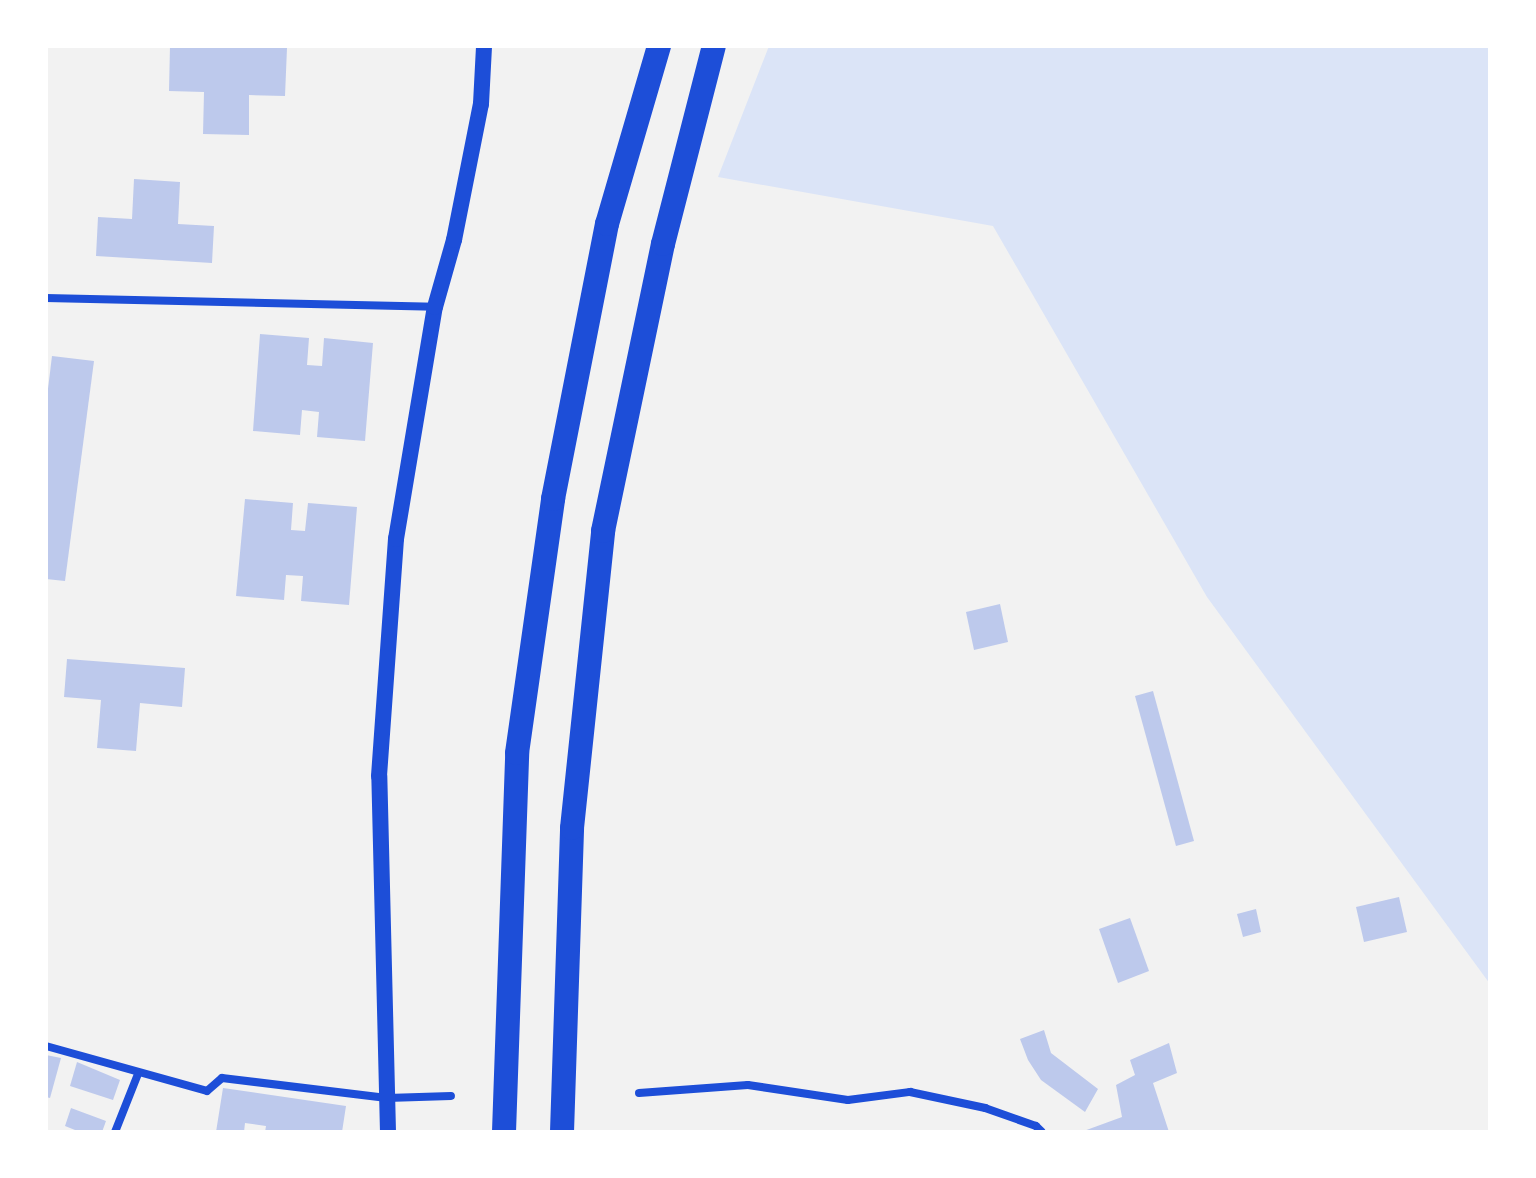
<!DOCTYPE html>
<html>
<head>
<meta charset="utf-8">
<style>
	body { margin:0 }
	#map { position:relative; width:1536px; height:1178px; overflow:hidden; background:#f2f2f2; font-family:Helvetica,sans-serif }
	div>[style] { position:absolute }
	.green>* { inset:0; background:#dbe4f7 }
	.building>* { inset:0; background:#bdc9ec }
	.minor>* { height:8px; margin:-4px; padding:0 4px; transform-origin:4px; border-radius:4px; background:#1d4ed8 }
	.secondary>* { height:16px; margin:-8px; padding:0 8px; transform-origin:8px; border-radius:8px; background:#1d4ed8 }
	.motorway>* { height:24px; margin:-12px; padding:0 12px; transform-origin:12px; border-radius:12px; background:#1d4ed8 }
	span { translate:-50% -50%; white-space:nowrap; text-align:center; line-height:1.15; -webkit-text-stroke:8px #fff; paint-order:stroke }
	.frame { position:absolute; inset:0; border:48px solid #fff; pointer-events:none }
</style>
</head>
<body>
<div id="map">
	<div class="green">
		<i style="clip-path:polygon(769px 46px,1490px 46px,1490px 984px,1207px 597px,993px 226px,718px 177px)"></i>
	</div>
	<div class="building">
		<i style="clip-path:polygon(170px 46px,287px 48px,285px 96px,249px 95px,249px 135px,203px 134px,204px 92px,169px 91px)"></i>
		<i style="clip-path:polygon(134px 179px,180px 182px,178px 224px,214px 226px,212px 263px,96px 256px,98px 217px,132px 219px)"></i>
		<i style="clip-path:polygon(260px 334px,309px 338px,307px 365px,322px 366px,324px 338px,373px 343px,365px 441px,317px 437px,319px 412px,302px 410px,300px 435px,253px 431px)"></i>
		<i style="clip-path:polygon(52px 356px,94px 361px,65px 581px,46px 579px,46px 405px)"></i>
		<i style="clip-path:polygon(245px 499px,293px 503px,291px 530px,305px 531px,308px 503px,357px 507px,349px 605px,301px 601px,303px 576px,286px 575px,284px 600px,236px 596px)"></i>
		<i style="clip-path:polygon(1000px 604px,1008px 642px,974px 650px,966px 612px)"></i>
		<i style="clip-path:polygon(67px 659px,185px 668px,182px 707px,140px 703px,136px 751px,97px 748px,101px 700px,64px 697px)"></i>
		<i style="clip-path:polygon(1153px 691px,1194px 841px,1176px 846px,1135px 696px)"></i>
		<i style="clip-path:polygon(1399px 897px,1407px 932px,1364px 942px,1356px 907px)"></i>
		<i style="clip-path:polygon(1256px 909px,1261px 932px,1243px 937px,1237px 914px)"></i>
		<i style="clip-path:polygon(1130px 918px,1149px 971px,1118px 983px,1099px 929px)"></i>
		<i style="clip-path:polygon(1044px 1030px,1051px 1053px,1098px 1089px,1085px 1112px,1041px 1080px,1028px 1060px,1020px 1039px)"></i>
		<i style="clip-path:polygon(1169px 1043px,1177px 1073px,1153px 1083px,1169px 1132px,1081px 1132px,1122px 1117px,1116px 1085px,1135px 1075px,1130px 1060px)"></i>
		<i style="clip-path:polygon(46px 1055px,61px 1058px,50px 1098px,46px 1097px)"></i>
		<i style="clip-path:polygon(77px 1062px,120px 1080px,113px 1100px,70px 1086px)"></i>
		<i style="clip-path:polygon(223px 1088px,346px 1106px,342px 1132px,265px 1132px,266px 1126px,245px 1123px,244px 1132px,216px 1132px)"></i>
		<i style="clip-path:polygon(71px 1108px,106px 1121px,102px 1132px,80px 1132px,65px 1126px)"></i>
	</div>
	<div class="minor">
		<i style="left:46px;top:298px;width:389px;rotate:1.3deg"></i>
		<i style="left:46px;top:1046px;width:167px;rotate:15.6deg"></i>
		<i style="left:207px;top:1091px;width:20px;rotate:-41deg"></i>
		<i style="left:222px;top:1078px;width:166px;rotate:6.9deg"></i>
		<i style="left:387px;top:1098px;width:64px;rotate:-1.8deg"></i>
		<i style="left:639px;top:1093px;width:109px;rotate:-4.2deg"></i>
		<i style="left:748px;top:1085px;width:101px;rotate:8.5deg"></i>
		<i style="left:848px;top:1100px;width:63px;rotate:-7.4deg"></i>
		<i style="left:910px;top:1092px;width:77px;rotate:12deg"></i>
		<i style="left:985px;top:1108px;width:54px;rotate:19.4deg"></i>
		<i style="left:1036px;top:1126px;width:8px;rotate:45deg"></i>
		<i style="left:115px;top:1132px;width:62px;rotate:-68.4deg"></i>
	</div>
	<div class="secondary">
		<i style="left:388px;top:1132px;width:356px;rotate:-91.4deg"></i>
		<i style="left:379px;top:776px;width:238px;rotate:-85.9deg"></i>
		<i style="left:396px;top:539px;width:235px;rotate:-80.5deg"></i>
		<i style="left:435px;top:307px;width:70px;rotate:-74.2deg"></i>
		<i style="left:454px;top:240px;width:139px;rotate:-78.8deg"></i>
		<i style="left:481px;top:104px;width:58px;rotate:-87deg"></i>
	</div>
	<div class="motorway">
		<i style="left:504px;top:1132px;width:379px;rotate:-88deg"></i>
		<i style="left:517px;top:753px;width:257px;rotate:-81.9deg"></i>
		<i style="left:553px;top:499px;width:280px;rotate:-78.9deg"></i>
		<i style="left:607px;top:224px;width:185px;rotate:-73.7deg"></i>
		<i style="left:562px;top:1132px;width:304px;rotate:-88.1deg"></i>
		<i style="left:572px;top:828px;width:299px;rotate:-84deg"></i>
		<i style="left:603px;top:531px;width:293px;rotate:-78.2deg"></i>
		<i style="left:663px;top:244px;width:204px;rotate:-75.6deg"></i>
	</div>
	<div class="frame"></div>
</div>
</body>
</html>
